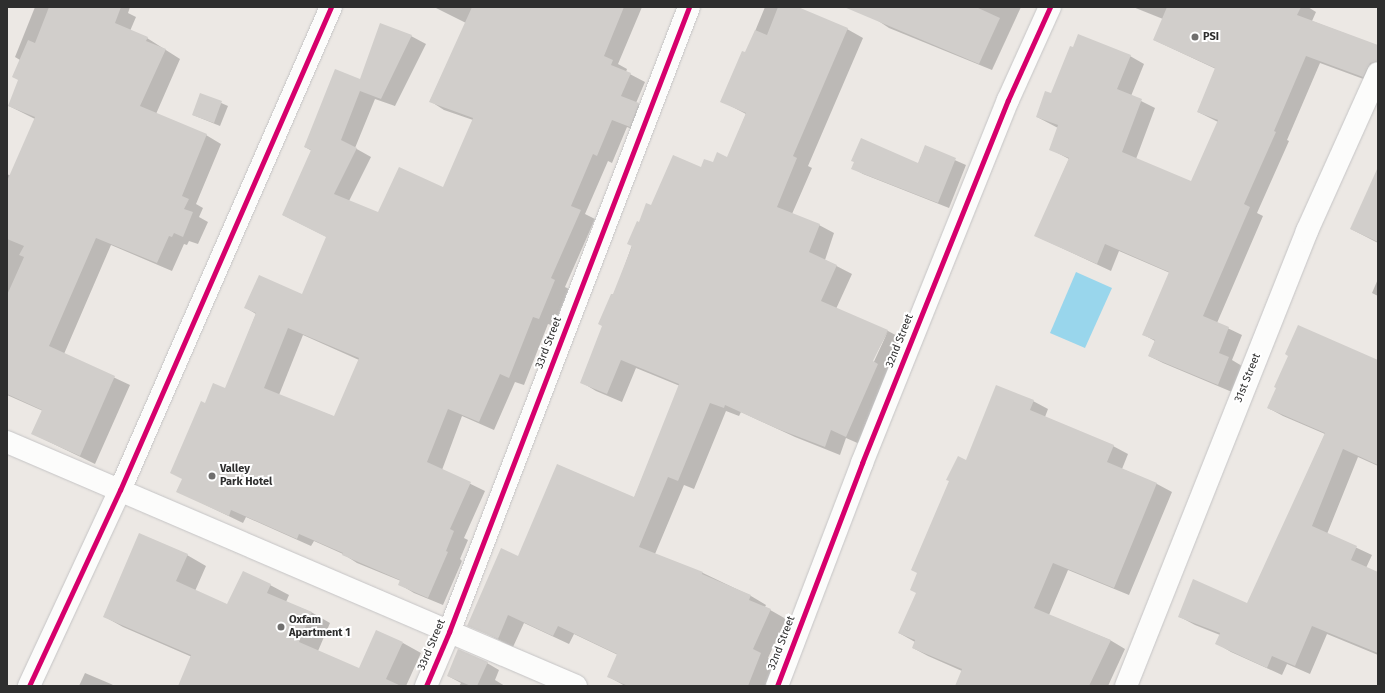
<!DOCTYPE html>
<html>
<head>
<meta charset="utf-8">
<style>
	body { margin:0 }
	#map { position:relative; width:1385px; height:693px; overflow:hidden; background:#ece8e4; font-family:"Fira Sans",sans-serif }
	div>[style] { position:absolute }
	.water>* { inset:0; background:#99d6ec }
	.shadow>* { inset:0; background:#0003 }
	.building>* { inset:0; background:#d1cecb }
	.roads { filter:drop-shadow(0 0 1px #c5c4c5) drop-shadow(0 0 1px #c5c4c5) }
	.minor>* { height:22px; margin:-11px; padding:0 11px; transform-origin:11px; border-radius:11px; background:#fcfcfb }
	.cycleway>* { height:5px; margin:-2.5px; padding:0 2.5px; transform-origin:2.5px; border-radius:2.5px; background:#d6006c }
	.dots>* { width:11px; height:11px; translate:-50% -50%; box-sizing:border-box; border:2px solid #fff; border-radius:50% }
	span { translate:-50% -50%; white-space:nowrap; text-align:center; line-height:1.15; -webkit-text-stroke:4px #fff; paint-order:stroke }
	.poi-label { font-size:11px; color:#2e2e2e; font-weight:700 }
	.left { translate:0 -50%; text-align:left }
	.street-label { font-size:11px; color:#2e2e2e }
	.frame { position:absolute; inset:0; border:8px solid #2e2e2e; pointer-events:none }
</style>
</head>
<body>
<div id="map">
	<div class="water">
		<i style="clip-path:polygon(1076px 272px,1112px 288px,1085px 348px,1050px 333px)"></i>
	</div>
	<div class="shadow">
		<i style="clip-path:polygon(35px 7px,130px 7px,128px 13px,136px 17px,130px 31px,147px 38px,180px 59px,156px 114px,206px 135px,221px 144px,196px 204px,203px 208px,199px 217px,208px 222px,198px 244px,189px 241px,187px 245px,184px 244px,172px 271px,111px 245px,64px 354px,130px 385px,95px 464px,33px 434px,43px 411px,7px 395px,7px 174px,11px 176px,35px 119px,9px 106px,19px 80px,20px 60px,15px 57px)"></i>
		<i style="clip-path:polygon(evenodd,434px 7px,642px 7px,618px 64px,627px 69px,626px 72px,645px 82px,636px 103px,653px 112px,644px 134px,627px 127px,612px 163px,608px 161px,585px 214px,595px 219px,565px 287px,569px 289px,554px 326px,548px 324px,524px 385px,515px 382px,494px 430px,462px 416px,442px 470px,485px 491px,464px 538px,468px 540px,460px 559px,462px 561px,443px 605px,414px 593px,399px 584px,401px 581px,357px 563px,343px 554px,314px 541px,311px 546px,246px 517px,243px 523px,177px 491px,183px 479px,205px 404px,226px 389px,256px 314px,246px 308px,303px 295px,327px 237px,283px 215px,312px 151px,305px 147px,360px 80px,411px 36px,426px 44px,395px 106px,375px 99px,355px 148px,371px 157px,349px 201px,379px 214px,444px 188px,473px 120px,444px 110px,430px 101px,466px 23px,434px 7px,303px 335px,359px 360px,335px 417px,279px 395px,303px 335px)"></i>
		<i style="clip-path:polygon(765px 7px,796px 7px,847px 29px,863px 38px,808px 166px,812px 168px,792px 214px,819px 225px,834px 233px,825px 260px,852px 274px,836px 309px,888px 331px,870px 365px,872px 366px,888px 331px,903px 339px,862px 445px,846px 438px,840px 455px,795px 437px,741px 412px,739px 416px,726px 411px,694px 489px,684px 485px,655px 554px,703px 573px,751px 596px,766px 605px,765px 607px,786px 619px,768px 658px,776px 662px,766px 686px,625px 686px,609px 677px,618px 655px,574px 634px,569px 644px,524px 623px,513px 647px,469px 625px,519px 557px,634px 498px,680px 386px,636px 368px,622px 402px,596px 391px,581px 382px,603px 326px,640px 223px,651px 206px,701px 168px,728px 158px,746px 114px,721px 101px,746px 53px)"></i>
		<i style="clip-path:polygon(882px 7px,1021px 7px,992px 70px,889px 28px,877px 20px)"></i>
		<i style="clip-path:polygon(1133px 7px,1308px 7px,1316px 12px,1312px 21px,1378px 46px,1377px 84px,1320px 63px,1287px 140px,1289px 141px,1257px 213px,1263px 216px,1217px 323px,1242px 335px,1232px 360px,1242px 366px,1232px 392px,1163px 363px,1149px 356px,1155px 341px,1144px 335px,1170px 273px,1119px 251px,1111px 271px,1036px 236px,1069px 159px,1050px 149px,1058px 128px,1037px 117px,1052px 94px,1130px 56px,1144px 64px,1131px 96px,1155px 108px,1136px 159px,1191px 183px,1218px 122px,1198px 112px,1216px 69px,1154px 40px,1163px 19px)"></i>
		<i style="clip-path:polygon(201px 94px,228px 106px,220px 126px,193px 115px)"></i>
		<i style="clip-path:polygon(925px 147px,966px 165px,949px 208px,863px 174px,852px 168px,918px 164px)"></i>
		<i style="clip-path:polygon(1378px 211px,1378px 243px,1351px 229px)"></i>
		<i style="clip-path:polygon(1378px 279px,1378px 296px,1372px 293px)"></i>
		<i style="clip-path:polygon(1378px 361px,1378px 466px,1358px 457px,1327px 534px,1372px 555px,1366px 568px,1378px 573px,1378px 655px,1327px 634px,1310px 674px,1287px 664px,1282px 675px,1231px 652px,1216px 643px,1220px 635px,1195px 625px,1180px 617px,1248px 605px,1325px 434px,1283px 416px,1268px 408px)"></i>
		<i style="clip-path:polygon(1033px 401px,1048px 409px,1045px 417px,1113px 446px,1128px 454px,1122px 469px,1157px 484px,1172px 492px,1129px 595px,1068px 570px,1049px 615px,1110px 640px,1125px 649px,1108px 686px,956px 686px,962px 671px,928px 656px,913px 648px,915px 642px,899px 633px,917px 593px,966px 461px)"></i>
		<i style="clip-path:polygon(187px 555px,206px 566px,195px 591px,228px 605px,270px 585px,289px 595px,286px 602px,311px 612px,330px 623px,318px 651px,359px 669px,403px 643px,421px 653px,406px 686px,179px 686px,192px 657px,123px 627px,105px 617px)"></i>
		<i style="clip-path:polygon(487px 663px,499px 670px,495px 680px,505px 686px,459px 686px,461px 683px,448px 676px)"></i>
		<i style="clip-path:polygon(85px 673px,111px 684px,115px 686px,79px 686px)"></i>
	</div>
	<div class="building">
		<i style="clip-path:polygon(49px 7px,121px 7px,115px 23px,148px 37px,146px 41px,166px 49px,140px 106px,207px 134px,182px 196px,189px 199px,184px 209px,193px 212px,183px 237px,174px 233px,172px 237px,169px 236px,157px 263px,96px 238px,49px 346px,115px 376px,80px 456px,31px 434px,42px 410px,7px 394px,7px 295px,24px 257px,19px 255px,24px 246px,7px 239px,7px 181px,35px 117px,8px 106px,18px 80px,12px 77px,28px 40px,35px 43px)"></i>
		<i style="clip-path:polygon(evenodd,472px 7px,624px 7px,604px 56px,613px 60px,611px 65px,631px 73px,621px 96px,639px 103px,630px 127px,612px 120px,597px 156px,593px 154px,571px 206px,581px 210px,551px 278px,555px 280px,539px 319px,533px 317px,509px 378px,500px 374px,479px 422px,448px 409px,427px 462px,471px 482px,450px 529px,454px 531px,446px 551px,448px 552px,428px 598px,398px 585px,400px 580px,342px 555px,343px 553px,299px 534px,297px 539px,231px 510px,229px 516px,176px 492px,182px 479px,170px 473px,201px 401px,205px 403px,213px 383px,225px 388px,256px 313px,244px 308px,259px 275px,302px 294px,326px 237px,282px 215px,311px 150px,304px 147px,335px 69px,360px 79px,380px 23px,412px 35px,381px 99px,360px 91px,341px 140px,357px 148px,334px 194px,378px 212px,399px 167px,443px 187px,473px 118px,429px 102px,472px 7px,288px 328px,359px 358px,334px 416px,264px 388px,288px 328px)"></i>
		<i style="clip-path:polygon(778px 7px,798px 7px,848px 28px,793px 156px,797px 158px,777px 207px,820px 224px,809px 252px,837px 265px,821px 301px,888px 330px,873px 361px,878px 364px,846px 437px,831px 430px,825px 447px,778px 429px,725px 405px,724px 408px,710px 403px,678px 481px,668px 477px,639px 547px,703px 572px,702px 574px,751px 595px,749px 600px,771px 609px,753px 649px,761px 653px,748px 686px,628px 686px,607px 677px,617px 654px,558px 626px,553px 636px,508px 615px,498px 639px,467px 626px,501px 548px,518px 556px,557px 464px,634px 497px,679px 384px,621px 360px,607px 394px,580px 383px,602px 326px,598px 324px,611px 294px,613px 294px,632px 246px,627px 244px,637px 221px,639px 222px,646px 203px,651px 205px,673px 155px,701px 167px,704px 159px,713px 162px,717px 152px,727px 157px,746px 113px,720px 102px,742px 51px,745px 52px,755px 30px,767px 35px)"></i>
		<i style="clip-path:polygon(844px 7px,976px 7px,1000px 18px,979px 64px)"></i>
		<i style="clip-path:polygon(1167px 7px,1301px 7px,1297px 15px,1378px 45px,1378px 61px,1370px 63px,1363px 77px,1306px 56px,1274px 131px,1276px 132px,1244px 204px,1250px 207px,1203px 316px,1229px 327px,1219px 353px,1229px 357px,1218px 385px,1148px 356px,1155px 340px,1142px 335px,1169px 272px,1105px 244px,1097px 264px,1034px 236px,1069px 158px,1049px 150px,1058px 125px,1036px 117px,1045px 91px,1051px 93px,1070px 46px,1073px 47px,1078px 34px,1131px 55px,1117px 89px,1142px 99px,1122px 152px,1191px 181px,1218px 120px,1197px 112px,1215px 68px,1153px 40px)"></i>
		<i style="clip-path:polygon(200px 93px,222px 101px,214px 123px,192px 115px)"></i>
		<i style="clip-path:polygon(861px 138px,918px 163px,925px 145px,956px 158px,938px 203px,851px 169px,854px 162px,851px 161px)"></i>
		<i style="clip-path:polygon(1378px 167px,1378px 242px,1350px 229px)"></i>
		<i style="clip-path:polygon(1298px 325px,1378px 360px,1378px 465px,1343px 449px,1312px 526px,1357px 546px,1351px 560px,1378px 572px,1378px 653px,1312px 626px,1295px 666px,1272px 656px,1267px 668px,1215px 644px,1220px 633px,1178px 617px,1193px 579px,1247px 603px,1325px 433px,1267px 408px,1276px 388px,1274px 387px,1288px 356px,1285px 354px)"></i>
		<i style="clip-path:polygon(996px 385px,1034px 400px,1030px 410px,1114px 445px,1107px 462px,1157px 483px,1114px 588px,1053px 563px,1034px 608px,1111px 640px,1089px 686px,955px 686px,962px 669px,912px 648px,915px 640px,898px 633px,916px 593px,910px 590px,917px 573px,911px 570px,949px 481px,946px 480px,958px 456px,966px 460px)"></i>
		<i style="clip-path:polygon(139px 533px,188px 554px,176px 581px,227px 604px,243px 571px,271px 584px,267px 593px,312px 612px,299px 642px,359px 668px,376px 630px,403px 642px,386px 679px,401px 686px,178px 686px,191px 655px,103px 617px)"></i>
		<i style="clip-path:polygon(458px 649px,488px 662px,477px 686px,471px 686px,447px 676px)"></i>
	</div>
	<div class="roads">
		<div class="minor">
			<i style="left:7px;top:442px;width:619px;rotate:23.21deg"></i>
			<i style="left:29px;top:686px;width:216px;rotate:-65.1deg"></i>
			<i style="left:120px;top:490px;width:527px;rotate:-66.4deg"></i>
			<i style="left:426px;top:686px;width:59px;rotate:-66.9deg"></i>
			<i style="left:449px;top:632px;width:669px;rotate:-68.99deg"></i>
			<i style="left:777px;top:686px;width:239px;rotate:-69.1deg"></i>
			<i style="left:862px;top:463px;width:391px;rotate:-68.1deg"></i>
			<i style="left:1008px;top:100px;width:102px;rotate:-65.7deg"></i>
			<i style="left:1126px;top:686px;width:490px;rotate:-68.3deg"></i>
			<i style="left:1307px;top:231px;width:173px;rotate:-65.8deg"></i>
		</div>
	</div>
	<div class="cycleway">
		<i style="left:29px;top:686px;width:216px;rotate:-65.1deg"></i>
		<i style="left:120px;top:490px;width:527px;rotate:-66.4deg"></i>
		<i style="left:426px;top:686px;width:59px;rotate:-66.9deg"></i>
		<i style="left:449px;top:632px;width:669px;rotate:-68.99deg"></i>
		<i style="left:777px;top:686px;width:239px;rotate:-69.1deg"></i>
		<i style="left:862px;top:463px;width:391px;rotate:-68.1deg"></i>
		<i style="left:1008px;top:100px;width:102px;rotate:-65.7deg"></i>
	</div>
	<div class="dots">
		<i style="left:1195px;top:37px;background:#706f6e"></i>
		<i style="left:212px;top:476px;background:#706f6e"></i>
		<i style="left:281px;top:627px;background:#706f6e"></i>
	</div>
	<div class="poi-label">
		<span class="left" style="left:1203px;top:37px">PSI</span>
		<span class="left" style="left:220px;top:476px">Valley<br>Park Hotel</span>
		<span class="left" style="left:289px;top:627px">Oxfam<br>Apartment 1</span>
	</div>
	<div class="street-label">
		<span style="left:900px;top:341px;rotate:-68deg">32nd Street</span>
		<span style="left:549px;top:343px;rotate:-69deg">33rd Street</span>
		<span style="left:1248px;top:378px;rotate:-68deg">31st Street</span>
		<span style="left:782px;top:643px;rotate:-69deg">32nd Street</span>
		<span style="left:432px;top:645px;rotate:-67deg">33rd Street</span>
	</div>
	<div class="frame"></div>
</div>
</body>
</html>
